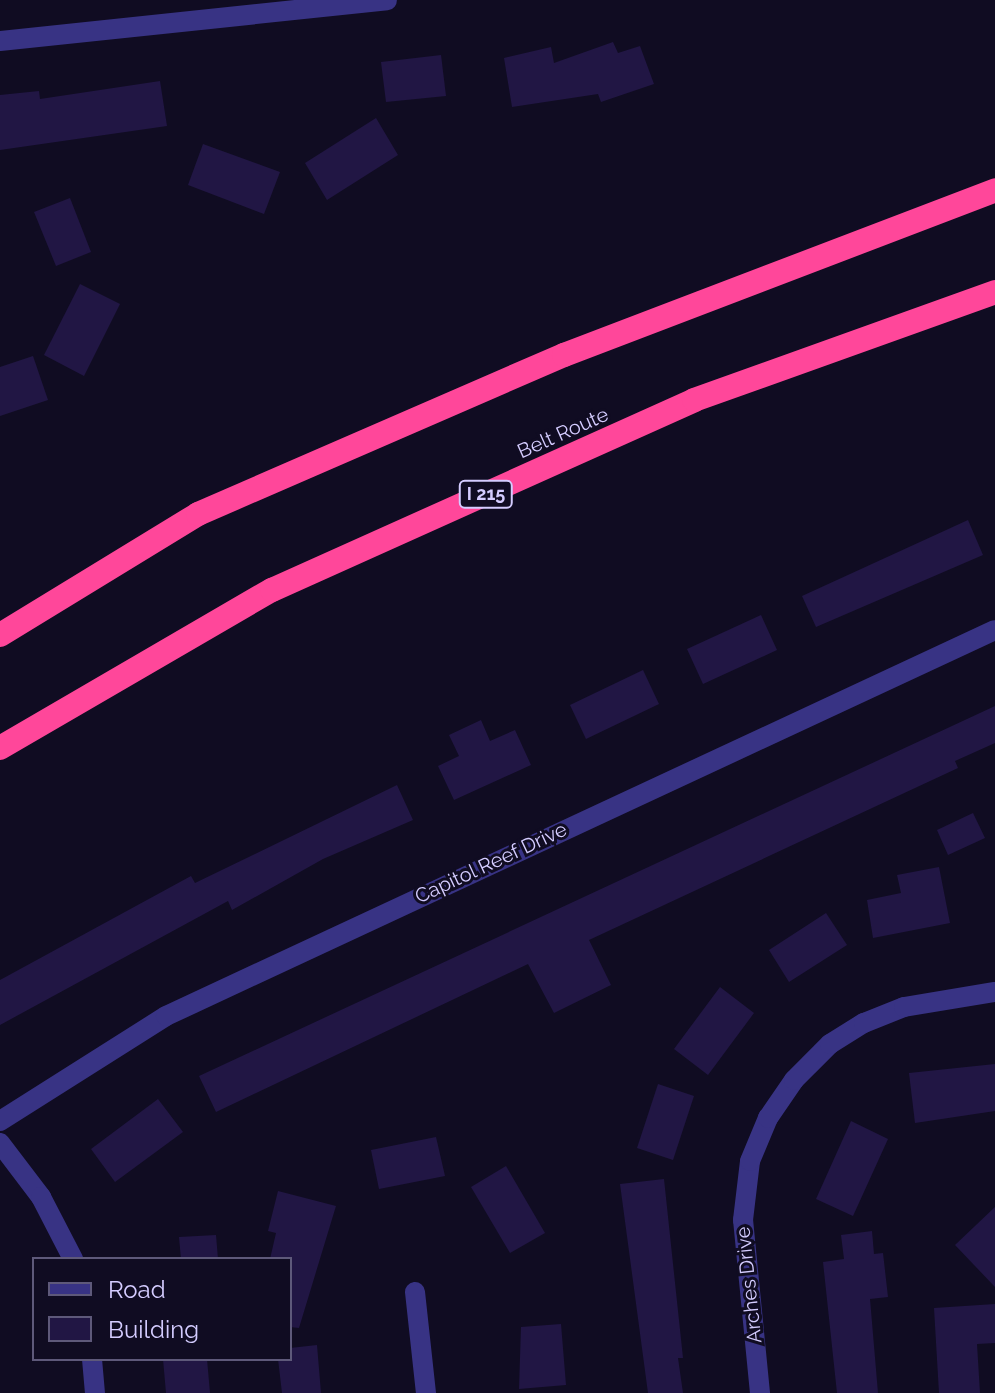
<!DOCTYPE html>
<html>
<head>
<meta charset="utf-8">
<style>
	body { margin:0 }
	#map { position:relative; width:995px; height:1393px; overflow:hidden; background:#100c22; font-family:Raleway,sans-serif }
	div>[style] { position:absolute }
	.building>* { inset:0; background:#211644 }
	.street>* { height:20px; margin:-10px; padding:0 10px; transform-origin:10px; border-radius:10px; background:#383384 }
	.highway>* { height:24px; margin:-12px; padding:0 12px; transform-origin:12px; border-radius:12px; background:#ff479a }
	span { translate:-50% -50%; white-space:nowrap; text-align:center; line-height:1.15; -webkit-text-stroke:6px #100c22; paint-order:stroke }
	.shield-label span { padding:2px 6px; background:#100c22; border:2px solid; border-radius:6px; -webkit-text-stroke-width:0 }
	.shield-label { font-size:18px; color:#d4ccff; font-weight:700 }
	.street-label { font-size:20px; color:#d4ccff }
	.legend { position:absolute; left:32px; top:1257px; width:260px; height:104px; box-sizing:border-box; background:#100c22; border:2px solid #5e597a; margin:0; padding:10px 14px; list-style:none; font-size:24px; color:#d4ccff }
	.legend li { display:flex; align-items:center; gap:16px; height:40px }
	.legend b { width:40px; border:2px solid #5e597a }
</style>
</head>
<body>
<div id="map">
	<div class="building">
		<i style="clip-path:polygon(613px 42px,618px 53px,640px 46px,654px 84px,601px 102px,598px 94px,512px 107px,504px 58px,551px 47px,554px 63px)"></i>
		<i style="clip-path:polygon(441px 55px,446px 96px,386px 102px,381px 62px)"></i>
		<i style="clip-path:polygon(160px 81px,167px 126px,0 150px,0 95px,39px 91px,40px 99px)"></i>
		<i style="clip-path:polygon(376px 118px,398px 155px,327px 200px,305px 163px)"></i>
		<i style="clip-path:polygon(203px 144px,280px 172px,264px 214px,188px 185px)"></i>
		<i style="clip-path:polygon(70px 198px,91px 252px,56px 266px,34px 212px)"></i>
		<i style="clip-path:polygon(80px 284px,120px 304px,84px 376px,44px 355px)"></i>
		<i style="clip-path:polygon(33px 356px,48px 400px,0 416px,0 367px)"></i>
		<i style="clip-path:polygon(968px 520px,983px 555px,816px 627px,802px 596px)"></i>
		<i style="clip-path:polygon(761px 615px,777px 650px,703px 684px,687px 649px)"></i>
		<i style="clip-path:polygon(643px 670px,659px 704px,586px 739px,570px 705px)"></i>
		<i style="clip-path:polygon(995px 706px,995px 743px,955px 761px,958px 768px,589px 940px,611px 985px,554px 1013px,528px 964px,216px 1112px,199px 1076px)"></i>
		<i style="clip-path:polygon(481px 720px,490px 741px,515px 730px,531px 765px,454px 800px,438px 766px,459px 756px,449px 735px)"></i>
		<i style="clip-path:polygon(397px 785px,413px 820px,323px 859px,232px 910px,228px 901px,0 1025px,0 980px,191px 876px,195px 883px)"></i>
		<i style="clip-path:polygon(973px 813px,985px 838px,948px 855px,937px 830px)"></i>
		<i style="clip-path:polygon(939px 867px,950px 923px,873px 938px,867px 900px,901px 893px,897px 875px)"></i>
		<i style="clip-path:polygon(826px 913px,847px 945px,789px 982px,769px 950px)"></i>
		<i style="clip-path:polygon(720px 987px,754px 1013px,708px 1075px,674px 1049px)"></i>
		<i style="clip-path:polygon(995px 1064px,995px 1111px,915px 1123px,909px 1073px)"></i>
		<i style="clip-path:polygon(658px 1084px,694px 1096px,673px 1160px,637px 1148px)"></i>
		<i style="clip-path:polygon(158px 1099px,183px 1132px,115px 1182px,91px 1149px)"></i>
		<i style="clip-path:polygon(851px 1121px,888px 1139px,853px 1216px,816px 1199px)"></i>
		<i style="clip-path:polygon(436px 1137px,445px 1176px,379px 1189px,371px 1150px)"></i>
		<i style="clip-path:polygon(506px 1166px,545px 1233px,510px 1253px,471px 1187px)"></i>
		<i style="clip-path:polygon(664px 1179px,683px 1358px,678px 1358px,683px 1393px,648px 1393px,620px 1184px)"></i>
		<i style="clip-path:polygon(278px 1191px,336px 1206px,299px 1328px,290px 1327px,290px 1259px,270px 1259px,276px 1233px,268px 1231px)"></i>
		<i style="clip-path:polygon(995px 1207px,995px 1287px,955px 1245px)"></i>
		<i style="clip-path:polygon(872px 1231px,874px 1254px,883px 1253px,888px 1297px,870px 1299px,878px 1393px,837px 1393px,823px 1262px,844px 1259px,841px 1235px)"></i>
		<i style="clip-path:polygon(216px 1235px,218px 1259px,181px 1259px,179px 1237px)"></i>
		<i style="clip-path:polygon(995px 1304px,995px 1343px,977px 1344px,980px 1393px,939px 1393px,934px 1308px)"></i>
		<i style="clip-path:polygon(561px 1324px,566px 1385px,519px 1389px,521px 1327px)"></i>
		<i style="clip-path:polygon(317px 1345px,321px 1393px,282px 1393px,278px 1359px,290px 1359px,290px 1348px)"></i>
		<i style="clip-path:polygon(163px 1359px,207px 1359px,210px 1393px,166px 1393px)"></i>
	</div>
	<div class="street">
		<i style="left:0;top:41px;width:389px;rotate:-6deg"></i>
		<i style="left:0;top:1121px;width:196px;rotate:-32.3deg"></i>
		<i style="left:166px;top:1016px;width:914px;rotate:-24.97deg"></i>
		<i style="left:0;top:1143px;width:68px;rotate:52.8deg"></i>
		<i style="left:41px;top:1197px;width:70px;rotate:62.7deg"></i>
		<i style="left:415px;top:1292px;width:102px;rotate:83.8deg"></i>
		<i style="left:92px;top:1359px;width:34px;rotate:85deg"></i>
		<i style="left:760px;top:1393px;width:174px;rotate:-95.6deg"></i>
		<i style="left:743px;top:1220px;width:59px;rotate:-83.2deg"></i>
		<i style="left:750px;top:1161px;width:47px;rotate:-67.3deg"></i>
		<i style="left:768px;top:1118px;width:46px;rotate:-55.6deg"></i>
		<i style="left:794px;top:1080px;width:51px;rotate:-45deg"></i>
		<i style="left:830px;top:1044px;width:40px;rotate:-32deg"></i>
		<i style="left:864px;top:1023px;width:43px;rotate:-21.8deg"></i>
		<i style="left:904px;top:1007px;width:92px;rotate:-9.4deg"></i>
	</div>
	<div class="highway">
		<i style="left:0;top:635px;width:232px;rotate:-31.4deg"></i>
		<i style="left:198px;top:514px;width:399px;rotate:-23.5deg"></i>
		<i style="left:564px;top:355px;width:462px;rotate:-20.9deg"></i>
		<i style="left:0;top:748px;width:315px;rotate:-30.2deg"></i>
		<i style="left:272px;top:590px;width:463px;rotate:-24.2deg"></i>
		<i style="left:694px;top:400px;width:320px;rotate:-19.7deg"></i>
	</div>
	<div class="shield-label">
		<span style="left:486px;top:494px">I 215</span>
	</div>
	<div class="street-label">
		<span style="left:563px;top:433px;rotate:-24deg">Belt Route</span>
		<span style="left:491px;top:863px;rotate:-25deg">Capitol Reef Drive</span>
		<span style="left:749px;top:1285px;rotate:-96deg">Arches Drive</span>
	</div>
	<ul class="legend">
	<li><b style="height:10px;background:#383384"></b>Road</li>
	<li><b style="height:22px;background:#211644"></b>Building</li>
	</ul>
</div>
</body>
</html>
